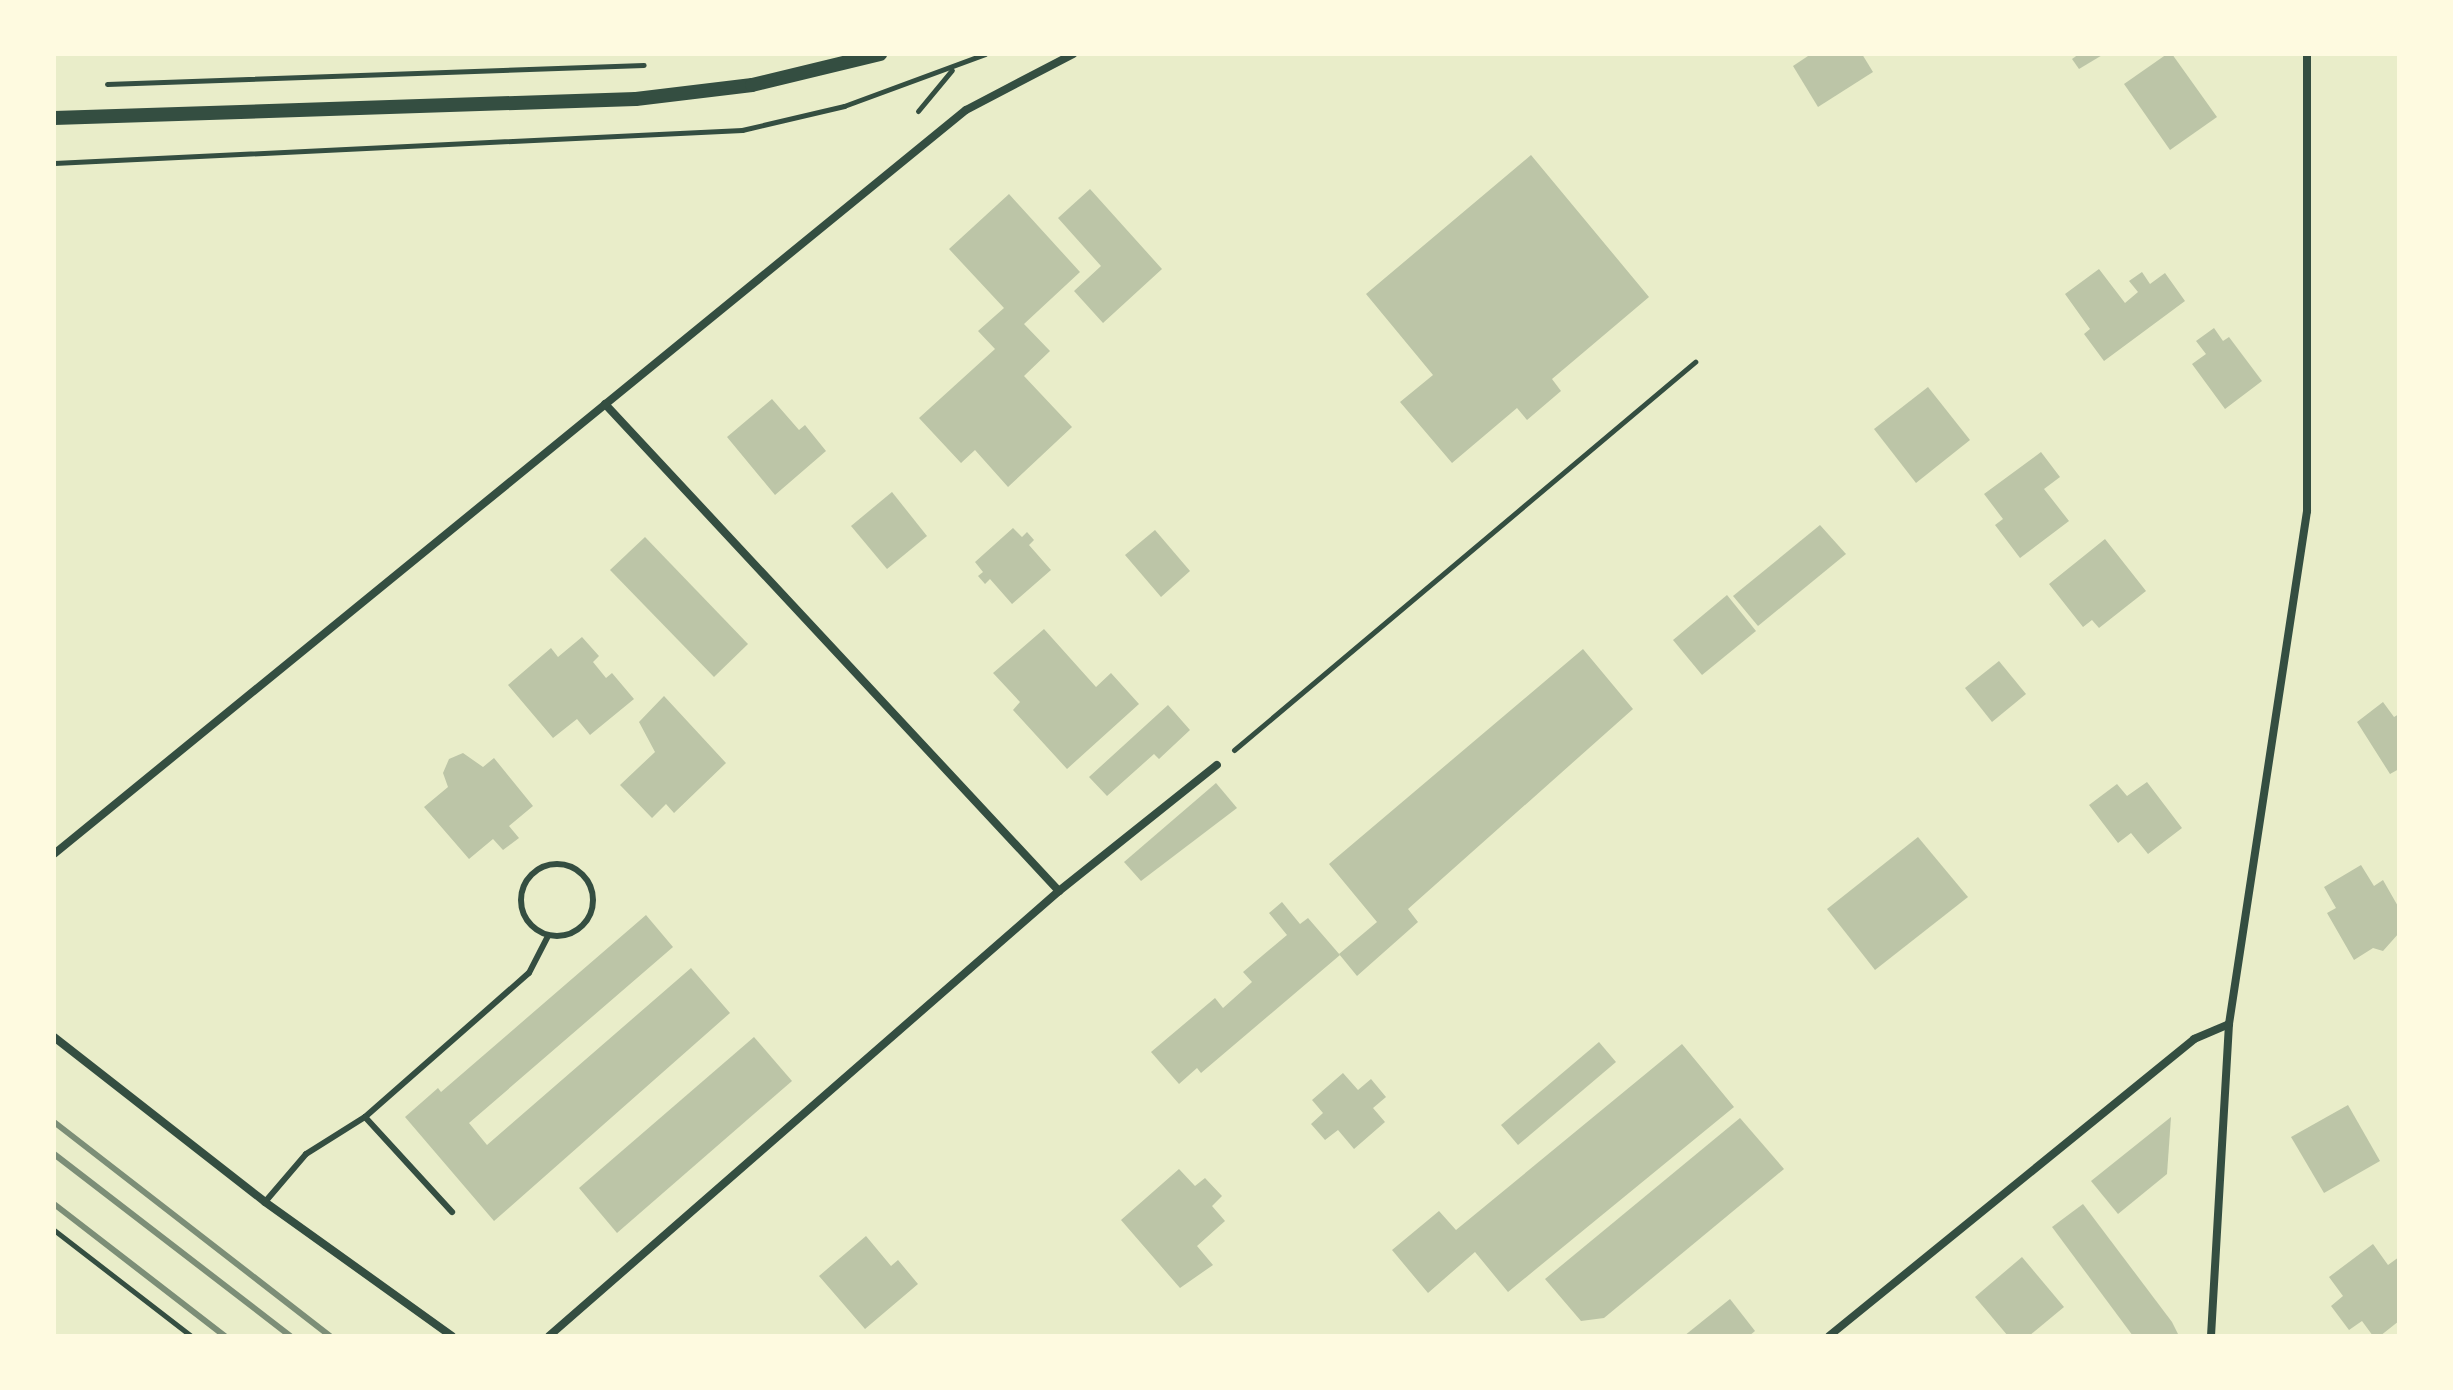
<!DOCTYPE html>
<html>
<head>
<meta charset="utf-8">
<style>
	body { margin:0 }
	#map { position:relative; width:2453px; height:1390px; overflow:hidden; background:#e9edc9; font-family:"Roboto Serif",serif }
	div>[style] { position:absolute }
	.building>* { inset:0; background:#bcc5a7 }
	.path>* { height:5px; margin:-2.5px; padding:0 2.5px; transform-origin:2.5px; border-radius:2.5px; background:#344e41 }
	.service>* { height:6px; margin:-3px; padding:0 3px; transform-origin:3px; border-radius:3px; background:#344e41 }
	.service>.ring { margin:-3px; padding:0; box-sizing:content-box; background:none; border:6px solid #344e41; border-radius:50% }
	.minor>* { height:8px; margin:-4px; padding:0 4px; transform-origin:4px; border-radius:4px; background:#344e41 }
	.tertiary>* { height:14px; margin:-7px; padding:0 7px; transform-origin:7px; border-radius:7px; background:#344e41 }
	.rail>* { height:6px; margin:-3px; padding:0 3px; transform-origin:3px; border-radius:3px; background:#7c8e77 }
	span { translate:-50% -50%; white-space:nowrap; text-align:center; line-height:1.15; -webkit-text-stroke:7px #fefae0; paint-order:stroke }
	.frame { position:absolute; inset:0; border:56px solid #fefae0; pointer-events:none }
</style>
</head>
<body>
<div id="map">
	<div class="building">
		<i style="clip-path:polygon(1811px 54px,1862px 54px,1873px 72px,1818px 107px,1793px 66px)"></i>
		<i style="clip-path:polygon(2079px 54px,2104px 54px,2079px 69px,2072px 59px)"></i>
		<i style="clip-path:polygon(2167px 54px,2172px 54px,2217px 117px,2170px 150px,2124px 84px)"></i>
		<i style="clip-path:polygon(1531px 155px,1649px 297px,1552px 379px,1561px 391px,1527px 420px,1517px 408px,1452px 463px,1400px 402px,1433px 375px,1366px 294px)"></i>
		<i style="clip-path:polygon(1090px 189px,1162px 269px,1103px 323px,1074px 291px,1101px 266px,1058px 218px)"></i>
		<i style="clip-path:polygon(1009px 194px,1080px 272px,1024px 324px,1050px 351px,1024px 376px,1072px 427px,1008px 487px,975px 450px,961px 463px,919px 418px,995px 349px,978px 331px,1004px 308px,949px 249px)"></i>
		<i style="clip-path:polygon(2099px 269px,2125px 303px,2138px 292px,2129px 281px,2142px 272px,2150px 284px,2165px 273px,2185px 301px,2104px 361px,2084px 334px,2090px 329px,2065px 294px)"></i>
		<i style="clip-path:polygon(2214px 328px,2223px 341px,2229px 337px,2262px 381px,2225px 409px,2192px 364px,2206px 354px,2196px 341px)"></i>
		<i style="clip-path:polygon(1928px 387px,1970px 440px,1916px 483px,1874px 429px)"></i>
		<i style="clip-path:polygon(772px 399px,799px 430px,805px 425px,826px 451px,775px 495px,727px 437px)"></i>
		<i style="clip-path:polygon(2041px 452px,2060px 477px,2044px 489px,2069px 521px,2020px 558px,1995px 525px,2003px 519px,1984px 494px)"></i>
		<i style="clip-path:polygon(892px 492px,927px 536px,887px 569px,851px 526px)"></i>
		<i style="clip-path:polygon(1820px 525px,1846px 554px,1758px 626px,1733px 596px)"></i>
		<i style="clip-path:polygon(1013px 528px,1022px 537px,1027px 532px,1034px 540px,1029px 545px,1051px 570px,1012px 604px,990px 579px,985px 584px,978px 576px,983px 572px,975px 562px)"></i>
		<i style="clip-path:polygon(1155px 530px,1190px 571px,1161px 597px,1125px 555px)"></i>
		<i style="clip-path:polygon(645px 537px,748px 644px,714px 677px,610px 570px)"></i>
		<i style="clip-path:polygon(2105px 539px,2146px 591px,2099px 628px,2092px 620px,2083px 627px,2049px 584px)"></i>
		<i style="clip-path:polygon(1727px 595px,1756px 631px,1702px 675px,1673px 640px)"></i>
		<i style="clip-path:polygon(1044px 629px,1096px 687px,1111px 673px,1139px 704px,1067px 769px,1013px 710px,1020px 702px,993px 673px)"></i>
		<i style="clip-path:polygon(582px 637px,599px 656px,593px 662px,606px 678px,612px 673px,634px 699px,590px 735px,577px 719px,553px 738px,508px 685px,551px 648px,558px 657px)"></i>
		<i style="clip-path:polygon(1583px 649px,1633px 709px,1408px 909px,1418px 922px,1357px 976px,1339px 954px,1377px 922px,1329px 864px)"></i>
		<i style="clip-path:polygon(1999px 661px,2026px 694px,1992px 722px,1965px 688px)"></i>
		<i style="clip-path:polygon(664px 696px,726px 763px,674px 813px,666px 804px,652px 818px,620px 785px,655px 752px,639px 722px)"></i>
		<i style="clip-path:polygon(2383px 702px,2394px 717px,2399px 714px,2399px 769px,2390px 774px,2357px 722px)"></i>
		<i style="clip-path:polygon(1168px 705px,1190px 730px,1159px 759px,1154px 754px,1107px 796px,1089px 777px)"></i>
		<i style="clip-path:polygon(463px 753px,483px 767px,494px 758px,533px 806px,509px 826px,519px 838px,503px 850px,493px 839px,469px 859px,424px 807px,448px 787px,443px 773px,449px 759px)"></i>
		<i style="clip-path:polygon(2147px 782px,2182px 828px,2148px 854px,2131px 833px,2118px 843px,2089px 805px,2117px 784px,2127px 796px)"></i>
		<i style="clip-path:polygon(1216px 783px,1237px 808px,1141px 881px,1124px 862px)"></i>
		<i style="clip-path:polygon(1918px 837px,1968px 897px,1875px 970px,1827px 909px)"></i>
		<i style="clip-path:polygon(2361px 865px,2374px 886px,2383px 880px,2399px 908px,2399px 933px,2383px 951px,2373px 948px,2354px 960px,2327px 913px,2336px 908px,2324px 887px)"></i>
		<i style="clip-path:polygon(1282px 902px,1300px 924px,1308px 918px,1340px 955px,1201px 1073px,1197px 1068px,1179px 1084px,1151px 1052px,1215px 998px,1223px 1008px,1252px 982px,1243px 972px,1287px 935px,1269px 913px)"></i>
		<i style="clip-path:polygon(646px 915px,673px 947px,469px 1123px,487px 1145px,691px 968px,730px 1013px,494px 1221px,405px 1117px,438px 1088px,441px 1092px)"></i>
		<i style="clip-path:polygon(754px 1037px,792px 1081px,617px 1233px,579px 1188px)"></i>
		<i style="clip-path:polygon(1599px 1042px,1616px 1062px,1518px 1145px,1501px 1125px)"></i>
		<i style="clip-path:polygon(1682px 1044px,1734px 1107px,1508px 1292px,1475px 1252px,1428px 1293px,1392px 1250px,1439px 1211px,1456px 1230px)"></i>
		<i style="clip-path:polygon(1343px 1073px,1358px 1090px,1371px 1079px,1386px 1097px,1373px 1108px,1385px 1122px,1354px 1149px,1338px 1130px,1325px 1140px,1311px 1124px,1323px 1113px,1312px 1100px)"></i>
		<i style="clip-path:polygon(2348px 1105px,2380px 1161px,2324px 1193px,2291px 1137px)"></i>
		<i style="clip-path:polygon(2171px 1117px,2167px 1174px,2118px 1214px,2091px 1181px)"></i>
		<i style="clip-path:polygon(1740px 1118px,1784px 1169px,1604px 1318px,1581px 1321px,1545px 1279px)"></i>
		<i style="clip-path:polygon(1179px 1169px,1195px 1186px,1205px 1178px,1222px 1196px,1212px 1206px,1225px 1221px,1197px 1246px,1213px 1265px,1180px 1288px,1121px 1220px)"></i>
		<i style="clip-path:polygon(2083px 1204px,2172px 1322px,2179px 1336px,2133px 1336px,2052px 1227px)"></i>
		<i style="clip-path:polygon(866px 1236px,891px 1266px,898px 1260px,918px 1284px,865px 1329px,819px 1276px)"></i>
		<i style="clip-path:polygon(2373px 1244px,2388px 1265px,2399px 1257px,2399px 1321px,2380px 1336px,2373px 1336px,2362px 1321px,2349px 1330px,2331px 1306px,2343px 1296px,2329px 1277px)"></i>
		<i style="clip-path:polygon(2022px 1257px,2064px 1307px,2029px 1336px,2008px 1336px,1975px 1297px)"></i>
		<i style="clip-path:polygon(1730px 1299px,1755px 1331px,1749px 1336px,1684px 1336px)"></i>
	</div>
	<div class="path">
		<i style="left:107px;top:84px;width:537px;rotate:-2.03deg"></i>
		<i style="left:918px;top:111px;width:53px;rotate:-50.3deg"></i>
		<i style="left:54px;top:163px;width:689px;rotate:-2.75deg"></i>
		<i style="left:742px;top:130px;width:105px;rotate:-13.2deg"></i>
		<i style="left:844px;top:106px;width:150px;rotate:-20.2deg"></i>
		<i style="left:1234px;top:750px;width:603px;rotate:-40.09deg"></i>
		<i style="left:54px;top:1230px;width:173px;rotate:37.7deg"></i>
	</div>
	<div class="service">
		<i class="ring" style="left:521px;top:864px;width:66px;height:66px"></i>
		<i style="left:365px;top:1117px;width:218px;rotate:-41.3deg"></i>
		<i style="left:529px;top:973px;width:42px;rotate:-62.8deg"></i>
		<i style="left:265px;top:1202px;width:63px;rotate:-49.5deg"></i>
		<i style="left:306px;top:1154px;width:70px;rotate:-32.1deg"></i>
		<i style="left:365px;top:1117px;width:129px;rotate:47.5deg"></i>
	</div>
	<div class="minor">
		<i style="left:605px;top:404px;width:666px;rotate:47.01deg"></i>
		<i style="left:54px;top:854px;width:1177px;rotate:-39.21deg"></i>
		<i style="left:966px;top:110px;width:121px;rotate:-27.6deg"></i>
		<i style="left:54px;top:1037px;width:268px;rotate:38deg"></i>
		<i style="left:265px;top:1202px;width:230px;rotate:35.6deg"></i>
		<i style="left:549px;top:1336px;width:677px;rotate:-41.11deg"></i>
		<i style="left:1059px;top:891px;width:202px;rotate:-38.6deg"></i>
		<i style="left:1829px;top:1336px;width:471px;rotate:-39.1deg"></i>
		<i style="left:2194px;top:1039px;width:38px;rotate:-23deg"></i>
		<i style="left:2211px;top:1336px;width:313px;rotate:-86.7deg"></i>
		<i style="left:2229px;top:1024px;width:519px;rotate:-81.35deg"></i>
		<i style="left:2307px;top:511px;width:457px;rotate:-90deg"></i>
	</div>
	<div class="tertiary">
		<i style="left:54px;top:118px;width:582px;rotate:-1.87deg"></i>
		<i style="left:636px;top:99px;width:117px;rotate:-6.9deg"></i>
		<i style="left:752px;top:85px;width:132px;rotate:-13.6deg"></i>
	</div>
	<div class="rail">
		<i style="left:54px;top:1122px;width:349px;rotate:37.8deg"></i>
		<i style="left:54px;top:1154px;width:298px;rotate:37.6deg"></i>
		<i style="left:54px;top:1204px;width:216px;rotate:37.7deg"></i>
	</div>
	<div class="frame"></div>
</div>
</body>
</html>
